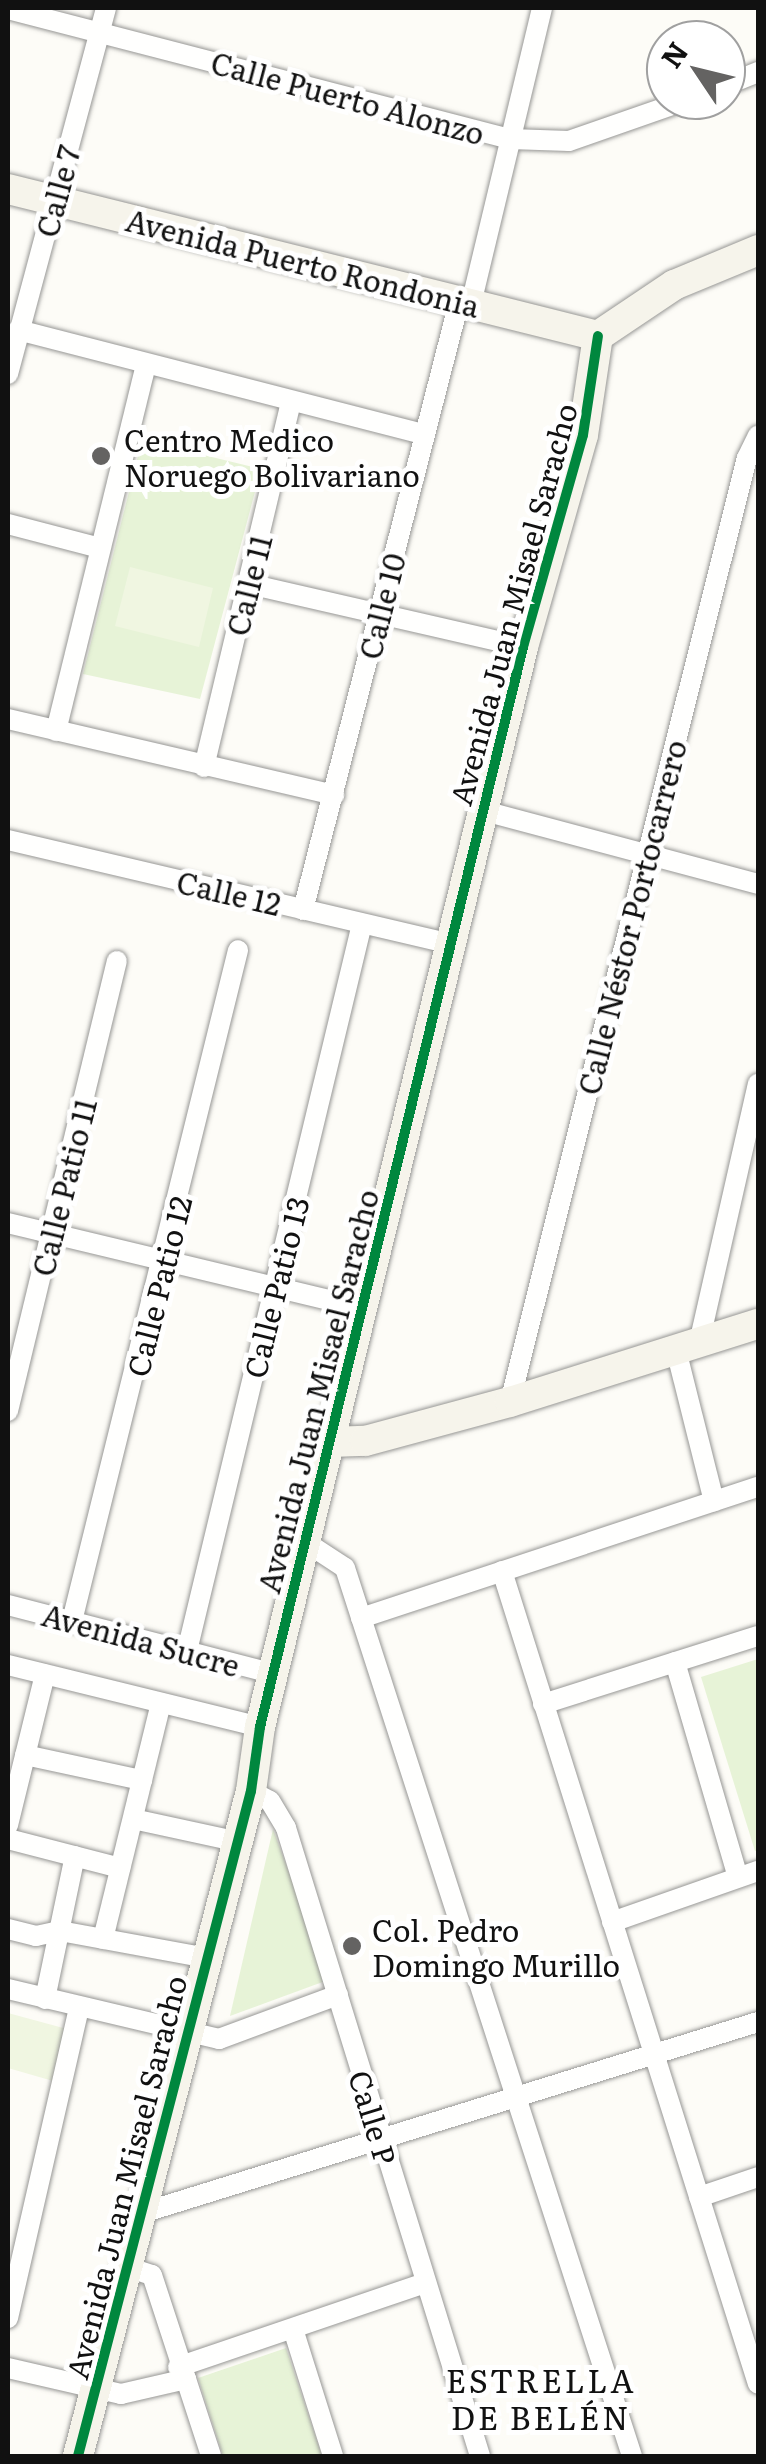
<!DOCTYPE html>
<html>
<head>
<meta charset="utf-8">
<style>
	body { margin:0 }
	#map { position:relative; width:766px; height:2464px; overflow:hidden; background:#fdfcf7; font-family:Literata,serif }
	div>[style] { position:absolute }
	.green>* { inset:0; background:#e7f3d7 }
	.pitch>* { inset:0; background:#f0f6e1 }
	.roads { filter:drop-shadow(0 0 2px #979795) drop-shadow(0 0 2px #979795) }
	.street>* { height:20px; margin:-10px; padding:0 10px; transform-origin:10px; border-radius:10px; background:#fffffe }
	.secondary>* { height:30px; margin:-15px; padding:0 15px; transform-origin:15px; border-radius:15px; background:#f6f4eb }
	.cycleway>* { height:10px; margin:-5px; padding:0 5px; transform-origin:5px; border-radius:5px; background:#00873e }
	.dots>* { width:28px; height:28px; translate:-50% -50%; box-sizing:border-box; border:5px solid #fff; border-radius:50% }
	span { translate:-50% -50%; white-space:nowrap; text-align:center; line-height:1.15; -webkit-text-stroke:10px #fff; paint-order:stroke }
	.street-label { font-size:30px; color:#111 }
	.poi-label { font-size:30px; color:#111 }
	.left { translate:0 -50%; text-align:left }
	.neighbourhood-label { font-size:32px; color:#111; letter-spacing:2.5px }
	.frame { position:absolute; inset:0; border:10px solid #111; pointer-events:none }
	.north { position:absolute; left:646px; top:20px; width:100px; height:100px; box-sizing:border-box; background:#fff; border:2px solid #a0a0a0; border-radius:50%; rotate:305deg; font-size:28px; font-weight:700; line-height:40px; text-align:center; color:#111 }
	.north::after { content:''; display:block; margin:auto; width:35px; height:45px; background:#646362; clip-path:polygon(50% 0,100% 100%,50% 72%,0 100%) }
</style>
</head>
<body>
<div id="map">
	<div class="green">
		<i style="clip-path:polygon(142px 440px,261px 469px,200px 699px,83px 674px)"></i>
		<i style="clip-path:polygon(758px 1659px,758px 1850px,755px 1851px,701px 1677px)"></i>
		<i style="clip-path:polygon(273px 1829px,328px 1980px,230px 2016px)"></i>
		<i style="clip-path:polygon(286px 2348px,322px 2456px,223px 2456px,198px 2378px)"></i>
	</div>
	<div class="pitch">
		<i style="clip-path:polygon(130px 567px,213px 588px,199px 647px,115px 626px)"></i>
		<i style="clip-path:polygon(8px 2013px,67px 2029px,53px 2081px,8px 2068px)"></i>
	</div>
	<div class="roads">
		<div class="street">
			<i style="left:8px;top:9px;width:519px;rotate:14.52deg"></i>
			<i style="left:510px;top:139px;width:59px;rotate:1.9deg"></i>
			<i style="left:569px;top:141px;width:125px;rotate:-19.2deg"></i>
			<i style="left:726px;top:85px;width:35px;rotate:-22deg"></i>
			<i style="left:471px;top:304px;width:304px;rotate:-76.5deg"></i>
			<i style="left:18px;top:330px;width:417px;rotate:14.4deg"></i>
			<i style="left:8px;top:374px;width:379px;rotate:-75deg"></i>
			<i style="left:8px;top:524px;width:95px;rotate:14.6deg"></i>
			<i style="left:249px;top:584px;width:281px;rotate:12.9deg"></i>
			<i style="left:8px;top:719px;width:335px;rotate:13.1deg"></i>
			<i style="left:56px;top:731px;width:378px;rotate:-76.2deg"></i>
			<i style="left:204px;top:767px;width:375px;rotate:-76.6deg"></i>
			<i style="left:484px;top:811px;width:284px;rotate:14.9deg"></i>
			<i style="left:8px;top:840px;width:454px;rotate:13.2deg"></i>
			<i style="left:303px;top:910px;width:628px;rotate:-75.61deg"></i>
			<i style="left:8px;top:1223px;width:365px;rotate:13.5deg"></i>
			<i style="left:699px;top:1343px;width:266px;rotate:-77.2deg"></i>
			<i style="left:676px;top:1350px;width:156px;rotate:75.9deg"></i>
			<i style="left:510px;top:1402px;width:973px;rotate:-75.91deg"></i>
			<i style="left:747px;top:458px;width:25px;rotate:-64deg"></i>
			<i style="left:8px;top:1411px;width:463px;rotate:-76.4deg"></i>
			<i style="left:307px;top:1543px;width:45px;rotate:33.3deg"></i>
			<i style="left:345px;top:1568px;width:933px;rotate:72.09deg"></i>
			<i style="left:502px;top:1571px;width:852px;rotate:72.52deg"></i>
			<i style="left:8px;top:1605px;width:275px;rotate:14.5deg"></i>
			<i style="left:361px;top:1618px;width:418px;rotate:-18.3deg"></i>
			<i style="left:72px;top:1621px;width:691px;rotate:-76.1deg"></i>
			<i style="left:187px;top:1651px;width:748px;rotate:-76.47deg"></i>
			<i style="left:675px;top:1662px;width:224px;rotate:73.7deg"></i>
			<i style="left:8px;top:1665px;width:260px;rotate:13.8deg"></i>
			<i style="left:543px;top:1704px;width:225px;rotate:-17.6deg"></i>
			<i style="left:25px;top:1755px;width:120px;rotate:12.1deg"></i>
			<i style="left:251px;top:1791px;width:21px;rotate:28deg"></i>
			<i style="left:270px;top:1801px;width:31px;rotate:59deg"></i>
			<i style="left:286px;top:1828px;width:657px;rotate:72.83deg"></i>
			<i style="left:133px;top:1819px;width:104px;rotate:12.2deg"></i>
			<i style="left:8px;top:1825px;width:155px;rotate:-76.2deg"></i>
			<i style="left:8px;top:1839px;width:116px;rotate:14.5deg"></i>
			<i style="left:612px;top:1922px;width:155px;rotate:-19.3deg"></i>
			<i style="left:8px;top:1929px;width:29px;rotate:14deg"></i>
			<i style="left:36px;top:1936px;width:25px;rotate:-12deg"></i>
			<i style="left:60px;top:1931px;width:149px;rotate:10.4deg"></i>
			<i style="left:103px;top:1939px;width:243px;rotate:-76.2deg"></i>
			<i style="left:8px;top:1989px;width:217px;rotate:13.3deg"></i>
			<i style="left:219px;top:2039px;width:127px;rotate:-20.3deg"></i>
			<i style="left:45px;top:1999px;width:146px;rotate:-78.2deg"></i>
			<i style="left:699px;top:2197px;width:62px;rotate:-18.7deg"></i>
			<i style="left:142px;top:2213px;width:645px;rotate:-17.23deg"></i>
			<i style="left:127px;top:2267px;width:26px;rotate:18deg"></i>
			<i style="left:152px;top:2275px;width:190px;rotate:71.9deg"></i>
			<i style="left:8px;top:2318px;width:318px;rotate:-77.1deg"></i>
			<i style="left:293px;top:2329px;width:133px;rotate:72.5deg"></i>
			<i style="left:178px;top:2367px;width:261px;rotate:-18.8deg"></i>
			<i style="left:8px;top:2368px;width:116px;rotate:13deg"></i>
			<i style="left:121px;top:2394px;width:67px;rotate:-13deg"></i>
		</div>
		<div class="secondary">
			<i style="left:8px;top:189px;width:608px;rotate:13.99deg"></i>
			<i style="left:598px;top:336px;width:92px;rotate:-33.9deg"></i>
			<i style="left:674px;top:285px;width:91px;rotate:-22.6deg"></i>
			<i style="left:331px;top:1442px;width:34px;rotate:-2deg"></i>
			<i style="left:365px;top:1441px;width:150px;rotate:-15.1deg"></i>
			<i style="left:510px;top:1402px;width:260px;rotate:-17.5deg"></i>
			<i style="left:78px;top:2456px;width:687px;rotate:-75.42deg"></i>
			<i style="left:251px;top:1791px;width:65px;rotate:-82deg"></i>
			<i style="left:260px;top:1727px;width:1112px;rotate:-76.31deg"></i>
			<i style="left:523px;top:647px;width:220px;rotate:-74.2deg"></i>
			<i style="left:583px;top:435px;width:100px;rotate:-81.4deg"></i>
		</div>
	</div>
	<div class="cycleway">
		<i style="left:78px;top:2456px;width:687px;rotate:-75.42deg"></i>
		<i style="left:251px;top:1791px;width:65px;rotate:-82deg"></i>
		<i style="left:260px;top:1727px;width:1112px;rotate:-76.31deg"></i>
		<i style="left:523px;top:647px;width:220px;rotate:-74.2deg"></i>
		<i style="left:583px;top:435px;width:100px;rotate:-81.4deg"></i>
	</div>
	<div class="dots">
		<i style="left:101px;top:456px;background:#646362"></i>
		<i style="left:352px;top:1946px;background:#646362"></i>
	</div>
	<div class="street-label">
		<span style="left:348px;top:97px;rotate:15deg">Calle Puerto Alonzo</span>
		<span style="left:57px;top:191px;rotate:-75deg">Calle 7</span>
		<span style="left:303px;top:262px;rotate:14deg">Avenida Puerto Rondonia</span>
		<span style="left:248px;top:585px;rotate:-76deg">Calle 11</span>
		<span style="left:512px;top:604px;rotate:-75deg">Avenida Juan Misael Saracho</span>
		<span style="left:381px;top:606px;rotate:-76deg">Calle 10</span>
		<span style="left:229px;top:892px;rotate:13deg">Calle 12</span>
		<span style="left:631px;top:917px;rotate:-76deg">Calle Néstor Portocarrero</span>
		<span style="left:63px;top:1187px;rotate:-76deg">Calle Patio 11</span>
		<span style="left:158px;top:1286px;rotate:-76deg">Calle Patio 12</span>
		<span style="left:275px;top:1287px;rotate:-76deg">Calle Patio 13</span>
		<span style="left:317px;top:1391px;rotate:-76deg">Avenida Juan Misael Saracho</span>
		<span style="left:141px;top:1639px;rotate:15deg">Avenida Sucre</span>
		<span style="left:374px;top:2117px;rotate:73deg">Calle P</span>
		<span style="left:125px;top:2177px;rotate:-76deg">Avenida Juan Misael Saracho</span>
	</div>
	<div class="poi-label">
		<span class="left" style="left:124px;top:456px">Centro Medico<br>Noruego Bolivariano</span>
		<span class="left" style="left:372px;top:1946px">Col. Pedro<br>Domingo Murillo</span>
	</div>
	<div class="neighbourhood-label">
		<span style="left:541px;top:2398px">ESTRELLA<br>DE BELÉN</span>
	</div>
	<div class="frame"></div>
	<div class="north">N</div>
</div>
</body>
</html>
